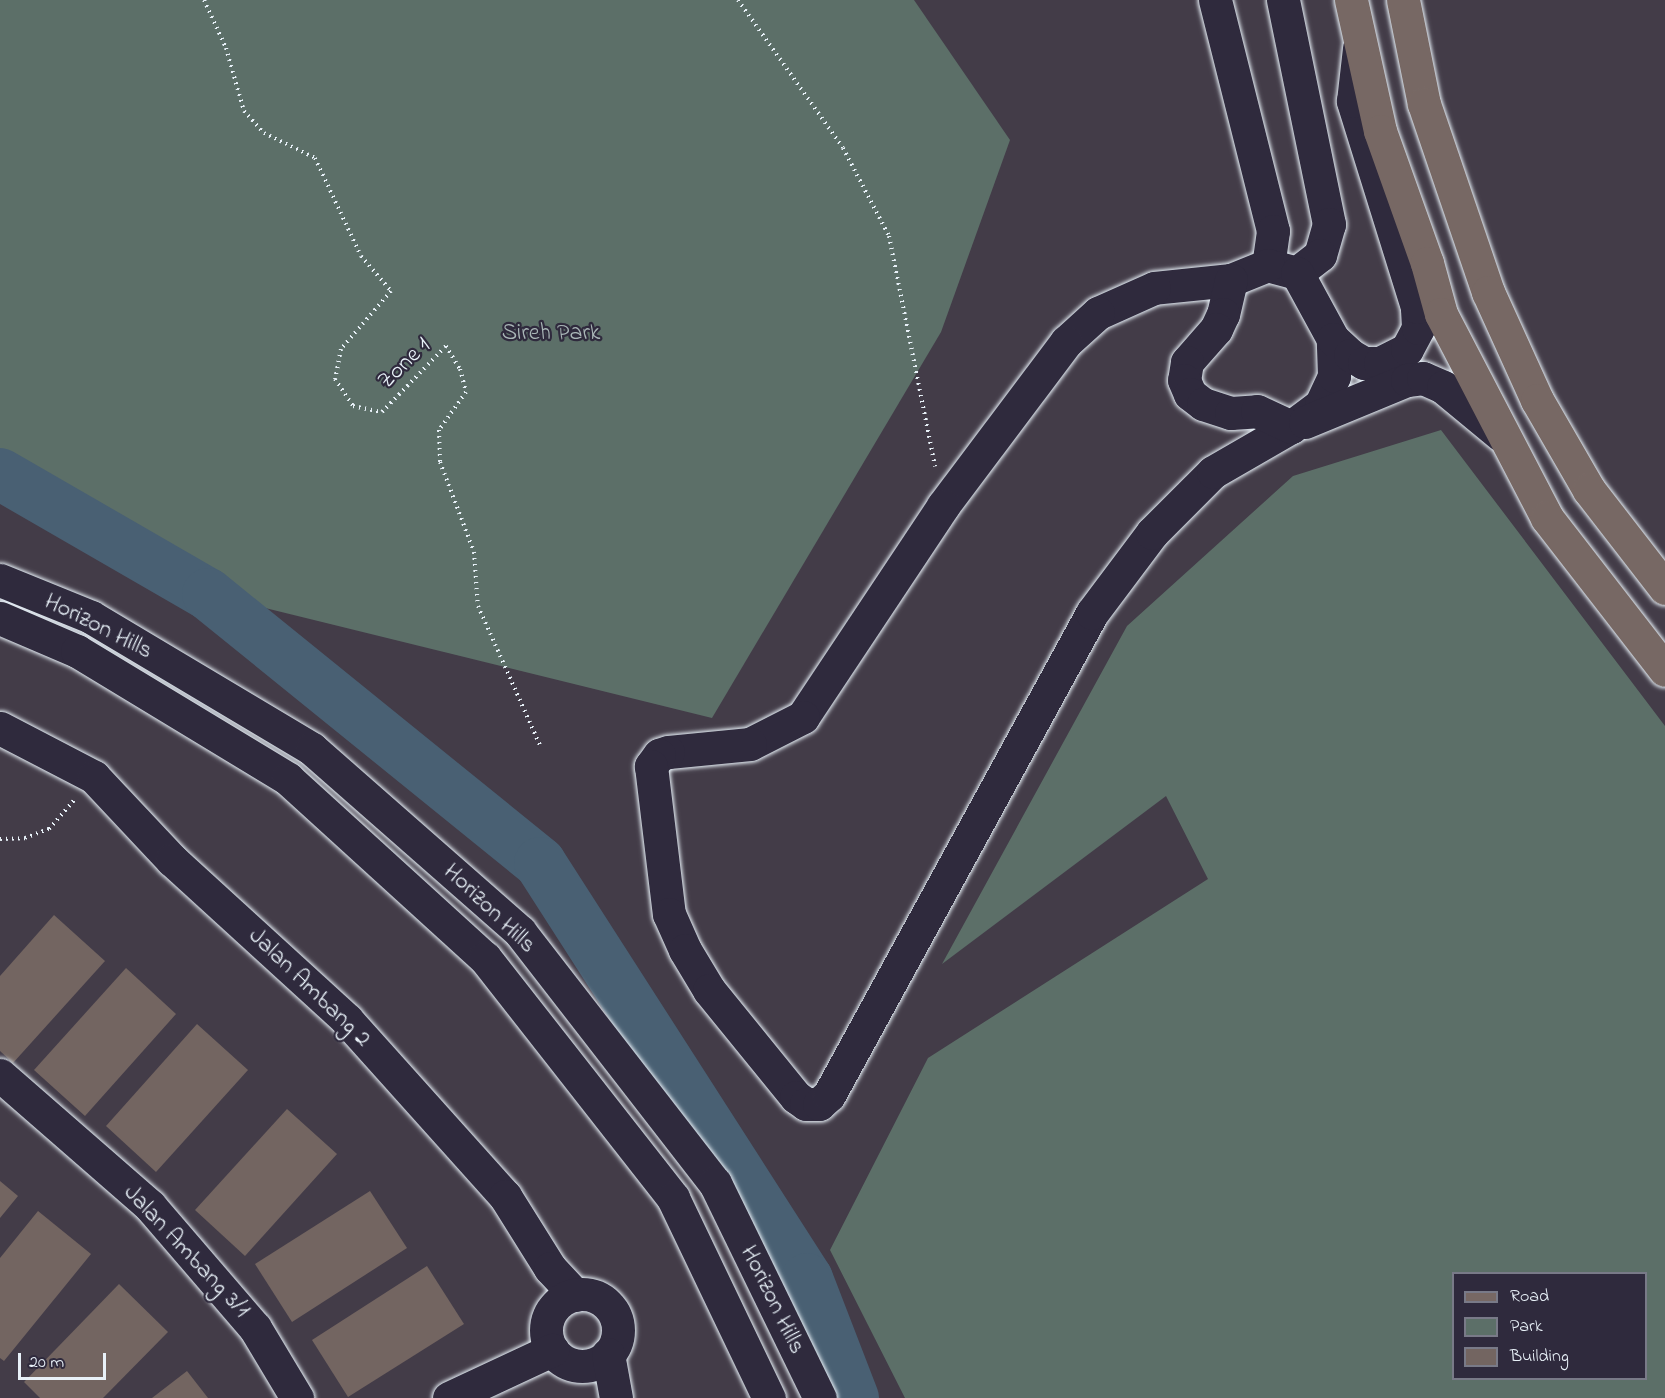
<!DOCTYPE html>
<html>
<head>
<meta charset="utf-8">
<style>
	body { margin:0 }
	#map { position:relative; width:1665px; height:1398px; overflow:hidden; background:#433c48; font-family:"Indie Flower",sans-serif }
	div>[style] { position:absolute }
	.green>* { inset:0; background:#5c6f68 }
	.river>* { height:52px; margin:-26px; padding:0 26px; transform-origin:26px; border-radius:26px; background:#496073 }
	.building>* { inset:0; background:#736561 }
	.path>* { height:4px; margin-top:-2px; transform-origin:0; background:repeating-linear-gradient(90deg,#e8f1f8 0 1.5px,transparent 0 6px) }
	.roads { filter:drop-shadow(0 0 2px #e8f1f8) drop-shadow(0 0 2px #e8f1f8) }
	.minor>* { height:33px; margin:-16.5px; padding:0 16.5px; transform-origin:16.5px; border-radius:16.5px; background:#2f2a3d }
	.minor>.ring { margin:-16.5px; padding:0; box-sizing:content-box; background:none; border:33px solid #2f2a3d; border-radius:50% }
	.major>* { height:33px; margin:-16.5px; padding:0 16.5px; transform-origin:16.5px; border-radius:16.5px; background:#776864 }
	span { translate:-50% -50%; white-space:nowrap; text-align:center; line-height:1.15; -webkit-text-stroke:4.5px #2f2a3d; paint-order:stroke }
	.park-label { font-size:24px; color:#a9b6b7 }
	.street-label { font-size:24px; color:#e8f1f8 }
	.legend { position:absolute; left:1452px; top:1272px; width:195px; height:108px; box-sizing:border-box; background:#2f2a3d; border:2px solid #797a88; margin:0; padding:8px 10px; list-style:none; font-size:18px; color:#e8f1f8 }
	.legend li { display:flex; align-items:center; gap:12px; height:30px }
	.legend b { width:30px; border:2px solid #797a88 }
	.scale { position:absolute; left:18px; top:1353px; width:88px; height:27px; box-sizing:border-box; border:3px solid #e8f1f8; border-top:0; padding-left:8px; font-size:18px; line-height:21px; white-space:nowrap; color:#e8f1f8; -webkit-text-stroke:4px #2f2a3d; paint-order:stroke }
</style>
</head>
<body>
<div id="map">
	<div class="green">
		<i style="clip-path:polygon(0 0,914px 0,1010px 140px,941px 332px,712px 718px,208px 594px,0 474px)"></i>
		<i style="clip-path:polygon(evenodd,1441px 430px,1665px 726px,1665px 1398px,905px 1398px,830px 1250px,928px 1058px,1208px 879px,1166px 796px,942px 964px,1127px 626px,1293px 476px,1441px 430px,1454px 1274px,1646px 1274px,1646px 1378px,1454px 1378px,1454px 1274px)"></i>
	</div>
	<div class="river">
		<i style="left:0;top:474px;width:240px;rotate:30deg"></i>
		<i style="left:208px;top:594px;width:427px;rotate:39deg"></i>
		<i style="left:540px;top:863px;width:494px;rotate:57.3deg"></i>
		<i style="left:807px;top:1279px;width:128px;rotate:68.9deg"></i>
	</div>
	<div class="building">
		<i style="clip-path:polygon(54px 915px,105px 961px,13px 1063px,0 1051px,0 976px)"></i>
		<i style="clip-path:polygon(126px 968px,176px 1014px,85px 1116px,34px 1070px)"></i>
		<i style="clip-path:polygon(197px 1024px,248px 1070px,156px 1172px,106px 1126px)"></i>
		<i style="clip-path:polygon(287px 1109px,337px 1154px,245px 1256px,195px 1210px)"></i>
		<i style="clip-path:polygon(0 1181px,18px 1196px,0 1218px)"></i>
		<i style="clip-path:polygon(370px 1191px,407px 1248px,292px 1322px,255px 1264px)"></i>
		<i style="clip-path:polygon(38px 1211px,91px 1254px,4px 1361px,0 1358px,0 1258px)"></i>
		<i style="clip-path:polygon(427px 1266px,464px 1324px,348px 1397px,312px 1340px)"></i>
		<i style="clip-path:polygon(119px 1284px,168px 1332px,103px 1398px,40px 1398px,24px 1382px)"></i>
		<i style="clip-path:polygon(187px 1371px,208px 1398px,152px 1398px)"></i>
	</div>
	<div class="path">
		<i style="left:204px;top:0;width:53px;rotate:65.4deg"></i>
		<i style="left:226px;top:48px;width:66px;rotate:74.1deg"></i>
		<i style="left:244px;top:111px;width:30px;rotate:48deg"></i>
		<i style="left:264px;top:133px;width:57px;rotate:26.1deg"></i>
		<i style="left:315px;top:158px;width:108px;rotate:64.9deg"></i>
		<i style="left:361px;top:256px;width:46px;rotate:49.4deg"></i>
		<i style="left:391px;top:291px;width:77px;rotate:130.8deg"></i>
		<i style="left:341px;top:349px;width:31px;rotate:101deg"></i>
		<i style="left:335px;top:379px;width:32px;rotate:56deg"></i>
		<i style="left:353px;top:406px;width:30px;rotate:12deg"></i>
		<i style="left:382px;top:412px;width:92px;rotate:-45.9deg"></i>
		<i style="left:446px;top:346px;width:27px;rotate:59deg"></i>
		<i style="left:460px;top:369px;width:24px;rotate:75deg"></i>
		<i style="left:466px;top:392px;width:47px;rotate:125.4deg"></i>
		<i style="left:439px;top:430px;width:32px;rotate:88deg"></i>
		<i style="left:440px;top:462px;width:96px;rotate:69.3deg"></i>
		<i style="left:474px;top:552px;width:54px;rotate:85.8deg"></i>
		<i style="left:478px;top:606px;width:152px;rotate:66deg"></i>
		<i style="left:738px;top:0;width:181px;rotate:54.6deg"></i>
		<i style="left:843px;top:148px;width:99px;rotate:62.4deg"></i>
		<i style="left:889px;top:236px;width:235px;rotate:78.7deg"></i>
		<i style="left:0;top:839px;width:25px;rotate:-2deg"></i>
		<i style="left:25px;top:838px;width:26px;rotate:-21deg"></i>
		<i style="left:49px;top:829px;width:38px;rotate:-49deg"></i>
	</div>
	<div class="roads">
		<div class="minor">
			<i style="left:1215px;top:0;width:238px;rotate:75.9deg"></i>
			<i style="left:1273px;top:231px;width:34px;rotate:98deg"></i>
			<i style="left:1283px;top:0;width:229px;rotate:78.4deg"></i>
			<i style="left:1329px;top:224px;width:32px;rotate:106deg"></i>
			<i style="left:1320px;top:255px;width:29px;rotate:142deg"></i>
			<i style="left:1297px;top:273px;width:30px;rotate:-165deg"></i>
			<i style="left:1268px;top:265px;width:40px;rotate:158deg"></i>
			<i style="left:1231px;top:280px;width:77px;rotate:174.1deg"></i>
			<i style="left:1154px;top:288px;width:61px;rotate:155.9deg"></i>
			<i style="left:1098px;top:313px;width:43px;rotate:137.8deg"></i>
			<i style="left:1066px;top:342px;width:205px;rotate:126.9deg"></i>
			<i style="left:943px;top:506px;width:253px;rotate:123.6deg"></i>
			<i style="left:803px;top:717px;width:59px;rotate:153deg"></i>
			<i style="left:750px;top:744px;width:82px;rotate:174.4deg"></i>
			<i style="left:668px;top:752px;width:9px;rotate:162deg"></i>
			<i style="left:659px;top:755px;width:14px;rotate:126deg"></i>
			<i style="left:651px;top:766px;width:149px;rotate:83.1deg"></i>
			<i style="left:669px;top:914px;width:39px;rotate:66deg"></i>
			<i style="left:685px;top:950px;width:47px;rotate:59deg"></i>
			<i style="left:709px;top:990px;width:138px;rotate:50.9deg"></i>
			<i style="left:796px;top:1097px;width:12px;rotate:35deg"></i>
			<i style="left:806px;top:1104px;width:13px"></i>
			<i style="left:819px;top:1104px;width:13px;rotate:-42deg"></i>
			<i style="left:829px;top:1095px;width:549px;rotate:-61.38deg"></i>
			<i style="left:1092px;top:613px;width:100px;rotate:-53.1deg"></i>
			<i style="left:1152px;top:533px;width:86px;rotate:-45deg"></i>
			<i style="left:1213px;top:472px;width:90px;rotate:-30deg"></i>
			<i style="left:1291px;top:427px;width:38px;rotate:-37deg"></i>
			<i style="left:1321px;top:404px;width:31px;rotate:-65deg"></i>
			<i style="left:1334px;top:376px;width:37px;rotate:-92deg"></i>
			<i style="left:1297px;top:273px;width:75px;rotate:61.4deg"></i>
			<i style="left:1333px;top:339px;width:23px;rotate:43deg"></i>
			<i style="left:1350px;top:355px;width:16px;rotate:30deg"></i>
			<i style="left:1364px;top:363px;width:16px"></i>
			<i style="left:1380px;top:363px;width:30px;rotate:-27deg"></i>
			<i style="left:1407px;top:349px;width:24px;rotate:-62deg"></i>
			<i style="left:1418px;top:328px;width:21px;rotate:-93deg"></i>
			<i style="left:1417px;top:307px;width:216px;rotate:-107.3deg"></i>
			<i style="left:1353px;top:101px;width:53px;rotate:-83.5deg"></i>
			<i style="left:1231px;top:280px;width:35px;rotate:103deg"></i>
			<i style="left:1223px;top:314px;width:17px;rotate:115deg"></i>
			<i style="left:1216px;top:329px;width:44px;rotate:131.3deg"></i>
			<i style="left:1187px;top:362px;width:18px;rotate:99deg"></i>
			<i style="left:1184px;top:380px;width:15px;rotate:67deg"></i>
			<i style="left:1190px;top:394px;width:16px;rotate:38deg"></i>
			<i style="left:1203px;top:404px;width:29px;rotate:18deg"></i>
			<i style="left:1231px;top:413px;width:26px;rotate:-4deg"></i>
			<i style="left:1257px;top:411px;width:38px;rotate:25deg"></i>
			<i style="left:1305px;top:422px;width:110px;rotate:-22.4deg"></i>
			<i style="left:1407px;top:380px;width:16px;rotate:-7deg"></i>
			<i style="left:1423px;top:378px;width:22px;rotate:24deg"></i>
			<i style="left:1443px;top:387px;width:75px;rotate:39.6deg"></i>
			<i style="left:0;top:580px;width:98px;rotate:22.1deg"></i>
			<i style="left:91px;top:617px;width:257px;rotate:30.8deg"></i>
			<i style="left:312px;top:749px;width:277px;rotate:41.3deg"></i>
			<i style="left:520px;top:932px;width:318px;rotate:52.2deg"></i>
			<i style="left:715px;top:1183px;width:239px;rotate:64deg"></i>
			<i style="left:0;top:618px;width:84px;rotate:23.2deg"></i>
			<i style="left:77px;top:651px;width:247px;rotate:31.2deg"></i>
			<i style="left:288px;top:779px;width:266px;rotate:42.3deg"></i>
			<i style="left:485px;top:958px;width:305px;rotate:51.9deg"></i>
			<i style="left:673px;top:1198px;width:222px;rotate:64.4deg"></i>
			<i style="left:0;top:728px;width:106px;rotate:27.5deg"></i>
			<i style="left:94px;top:777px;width:114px;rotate:46.8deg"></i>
			<i style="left:172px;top:860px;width:237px;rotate:42.4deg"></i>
			<i style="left:347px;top:1020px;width:237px;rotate:48.1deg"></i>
			<i style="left:505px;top:1196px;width:85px;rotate:58deg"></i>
			<i style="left:550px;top:1268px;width:37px;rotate:47deg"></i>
			<i style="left:0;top:1075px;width:199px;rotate:41.1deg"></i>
			<i style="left:150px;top:1206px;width:161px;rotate:49.3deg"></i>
			<i style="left:255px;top:1328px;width:82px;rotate:59deg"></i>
			<i class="ring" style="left:546px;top:1294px;width:39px;height:39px"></i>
			<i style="left:608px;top:1354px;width:45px;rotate:79.7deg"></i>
			<i style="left:449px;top:1398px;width:114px;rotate:-25deg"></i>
		</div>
		<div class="major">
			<i style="left:1351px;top:0;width:134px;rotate:77.5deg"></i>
			<i style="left:1380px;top:131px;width:140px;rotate:70.4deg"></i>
			<i style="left:1427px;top:263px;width:53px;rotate:74.6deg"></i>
			<i style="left:1441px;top:314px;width:230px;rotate:62.5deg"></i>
			<i style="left:1547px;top:518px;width:192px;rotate:52.2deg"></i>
			<i style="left:1403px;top:0;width:106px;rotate:78.6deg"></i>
			<i style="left:1424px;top:104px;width:199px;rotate:71.2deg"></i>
			<i style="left:1488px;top:292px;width:119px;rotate:65.6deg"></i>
			<i style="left:1537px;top:400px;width:104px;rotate:60deg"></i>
			<i style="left:1589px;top:490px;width:124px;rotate:52.2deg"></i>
		</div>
	</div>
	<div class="park-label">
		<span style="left:551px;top:334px">Sireh Park</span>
	</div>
	<div class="street-label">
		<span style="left:405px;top:364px;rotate:-44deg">Zone 1</span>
		<span style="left:98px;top:627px;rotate:27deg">Horizon Hills</span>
		<span style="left:489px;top:909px;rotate:44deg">Horizon Hills</span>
		<span style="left:309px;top:988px;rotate:44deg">Jalan Ambang 2</span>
		<span style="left:186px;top:1252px;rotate:47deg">Jalan Ambang 3/1</span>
		<span style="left:772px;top:1300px;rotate:64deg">Horizon Hills</span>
	</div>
	<ul class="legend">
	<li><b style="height:8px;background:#776864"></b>Road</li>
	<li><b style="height:16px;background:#5c6f68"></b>Park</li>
	<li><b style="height:16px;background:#736561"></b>Building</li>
	</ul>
	<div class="scale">20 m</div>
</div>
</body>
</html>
